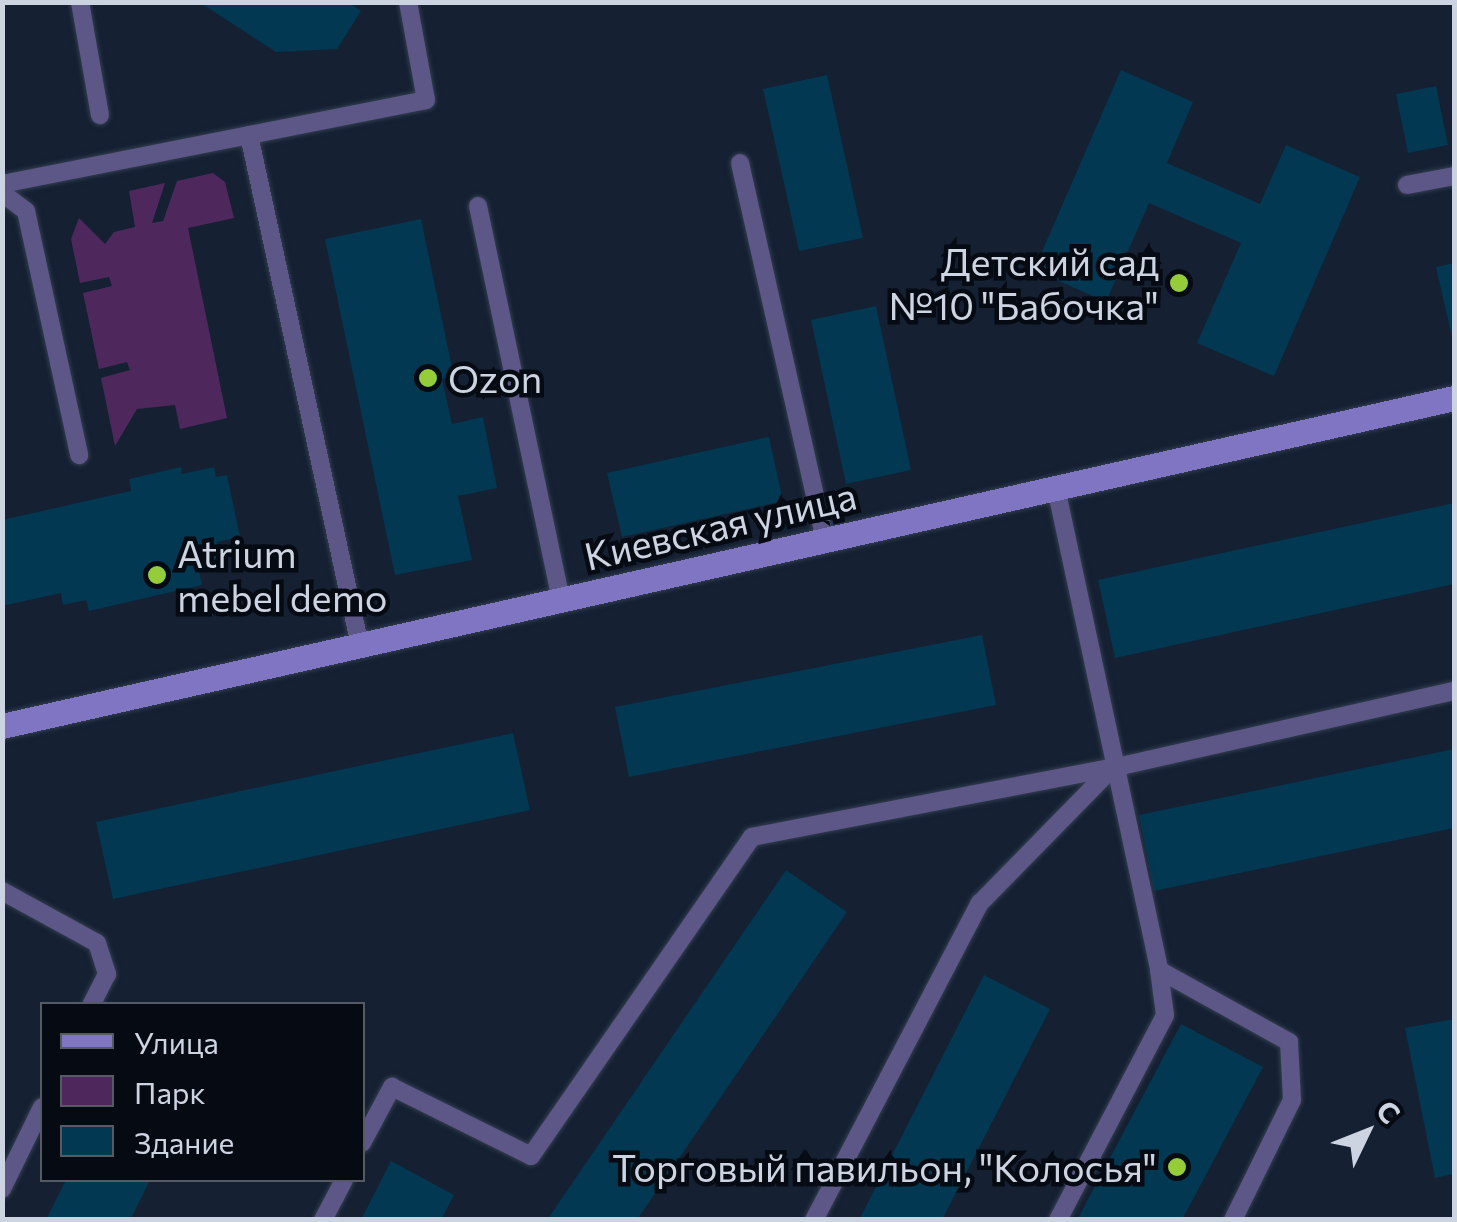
<!DOCTYPE html>
<html>
<head>
<meta charset="utf-8">
<style>
	body { margin:0 }
	#map { position:relative; width:1457px; height:1222px; overflow:hidden; background:#152033; font-family:Commissioner,sans-serif }
	div>[style] { position:absolute }
	.green>* { inset:0; background:#4e285d }
	.building>* { inset:0; background:#023851 }
	.roads { filter:drop-shadow(0 0 2px #323d4f) drop-shadow(0 0 2px #323d4f) }
	.service>* { height:18px; margin:-9px; padding:0 9px; transform-origin:9px; border-radius:9px; background:#5d5788 }
	.secondary>* { height:25px; margin:-12.5px; padding:0 12.5px; transform-origin:12.5px; border-radius:12.5px; background:#8075c3 }
	.dots>* { width:28px; height:28px; translate:-50% -50%; box-sizing:border-box; border:5px solid #060a12; border-radius:50% }
	span { translate:-50% -50%; white-space:nowrap; text-align:center; line-height:1.15; -webkit-text-stroke:9px #060a12; paint-order:stroke }
	.poi-label { font-size:38px; color:#ccd3e1 }
	.right { translate:-100% -50%; text-align:right }
	.left { translate:0 -50%; text-align:left }
	.street-label { font-size:38px; color:#ccd3e1 }
	.frame { position:absolute; inset:0; border:5px solid #ccd3e1; pointer-events:none }
	.legend { position:absolute; left:40px; top:1002px; width:325px; height:180px; box-sizing:border-box; background:#060a12; border:2px solid #555a65; margin:0; padding:12px 18px; list-style:none; font-size:30px; color:#ccd3e1 }
	.legend li { display:flex; align-items:center; gap:20px; height:50px }
	.legend b { width:50px; border:2px solid #555a65 }
	.north { position:absolute; left:1317px; top:1082px; width:100px; height:100px; -webkit-text-stroke:8px #060a12; paint-order:stroke; rotate:47deg; font-size:28px; font-weight:700; line-height:40px; text-align:center; color:#ccd3e1 }
	.north::after { content:''; display:block; margin:auto; width:35px; height:45px; background:#ccd3e1; clip-path:polygon(50% 0,100% 100%,50% 72%,0 100%) }
</style>
</head>
<body>
<div id="map">
	<div class="green">
		<i style="clip-path:polygon(213px 173px,225px 182px,234px 218px,188px 228px,227px 418px,180px 429px,175px 405px,137px 409px,115px 446px,101px 378px,130px 370px,127px 362px,99px 369px,83px 293px,112px 286px,109px 277px,80px 283px,71px 239px,79px 218px,105px 244px,114px 232px,135px 227px,129px 191px,165px 183px,152px 223px,163px 221px,177px 181px)"></i>
	</div>
	<div class="building">
		<i style="clip-path:polygon(199px 2px,348px 2px,361px 11px,337px 49px,276px 52px)"></i>
		<i style="clip-path:polygon(1121px 70px,1193px 102px,1167px 163px,1260px 204px,1286px 145px,1360px 177px,1274px 376px,1197px 343px,1241px 243px,1149px 203px,1106px 302px,1034px 270px)"></i>
		<i style="clip-path:polygon(827px 75px,863px 238px,799px 251px,763px 89px)"></i>
		<i style="clip-path:polygon(1436px 86px,1448px 145px,1408px 153px,1396px 94px)"></i>
		<i style="clip-path:polygon(421px 219px,454px 377px,442px 379px,452px 424px,483px 417px,497px 488px,458px 496px,472px 560px,395px 575px,325px 239px)"></i>
		<i style="clip-path:polygon(1454px 263px,1454px 341px,1453px 341px,1436px 267px)"></i>
		<i style="clip-path:polygon(876px 306px,911px 470px,846px 484px,811px 320px)"></i>
		<i style="clip-path:polygon(769px 437px,783px 501px,622px 537px,607px 473px)"></i>
		<i style="clip-path:polygon(181px 467px,182px 474px,214px 467px,216px 477px,227px 475px,240px 537px,217px 542px,221px 560px,198px 566px,202px 585px,89px 611px,86px 600px,63px 605px,61px 593px,2px 606px,2px 520px,131px 491px,129px 479px)"></i>
		<i style="clip-path:polygon(1454px 503px,1454px 584px,1115px 658px,1098px 580px)"></i>
		<i style="clip-path:polygon(982px 635px,996px 705px,629px 777px,615px 707px)"></i>
		<i style="clip-path:polygon(513px 733px,530px 810px,113px 899px,96px 822px)"></i>
		<i style="clip-path:polygon(1454px 749px,1454px 828px,1154px 891px,1139px 815px)"></i>
		<i style="clip-path:polygon(786px 870px,847px 912px,637px 1220px,547px 1220px)"></i>
		<i style="clip-path:polygon(984px 975px,1050px 1009px,942px 1220px,859px 1220px)"></i>
		<i style="clip-path:polygon(1454px 1019px,1454px 1174px,1435px 1178px,1405px 1028px)"></i>
		<i style="clip-path:polygon(1181px 1024px,1263px 1067px,1182px 1220px,1077px 1220px)"></i>
		<i style="clip-path:polygon(391px 1161px,454px 1195px,441px 1220px,361px 1220px)"></i>
		<i style="clip-path:polygon(66px 1180px,150px 1180px,130px 1220px,46px 1220px)"></i>
	</div>
	<div class="roads">
		<div class="service">
			<i style="left:80px;top:2px;width:115px;rotate:80deg"></i>
			<i style="left:249px;top:135px;width:523px;rotate:77.74deg"></i>
			<i style="left:740px;top:163px;width:386px;rotate:77.3deg"></i>
			<i style="left:2px;top:184px;width:432px;rotate:-11.2deg"></i>
			<i style="left:426px;top:100px;width:100px;rotate:-100.4deg"></i>
			<i style="left:1407px;top:185px;width:48px;rotate:-10.8deg"></i>
			<i style="left:2px;top:193px;width:30px;rotate:37deg"></i>
			<i style="left:26px;top:211px;width:250px;rotate:77.7deg"></i>
			<i style="left:478px;top:206px;width:403px;rotate:78.1deg"></i>
			<i style="left:1056px;top:488px;width:493px;rotate:77.9deg"></i>
			<i style="left:1159px;top:970px;width:149px;rotate:29deg"></i>
			<i style="left:1289px;top:1042px;width:58px;rotate:87deg"></i>
			<i style="left:1292px;top:1100px;width:134px;rotate:116.2deg"></i>
			<i style="left:2px;top:891px;width:108px;rotate:28.7deg"></i>
			<i style="left:97px;top:943px;width:33px;rotate:72deg"></i>
			<i style="left:107px;top:974px;width:34px;rotate:117deg"></i>
			<i style="left:362px;top:1143px;width:64px;rotate:-61.8deg"></i>
			<i style="left:392px;top:1087px;width:155px;rotate:26.4deg"></i>
			<i style="left:531px;top:1156px;width:388px;rotate:-55.3deg"></i>
			<i style="left:752px;top:837px;width:367px;rotate:-10.9deg"></i>
			<i style="left:1112px;top:768px;width:351px;rotate:-12.7deg"></i>
			<i style="left:2px;top:1189px;width:91px;rotate:-64deg"></i>
			<i style="left:323px;top:1220px;width:45px;rotate:-62.3deg"></i>
			<i style="left:814px;top:1220px;width:358px;rotate:-62.4deg"></i>
			<i style="left:980px;top:903px;width:187px;rotate:-45.6deg"></i>
			<i style="left:1058px;top:1220px;width:231px;rotate:-62.4deg"></i>
			<i style="left:1165px;top:1015px;width:45px;rotate:-97.6deg"></i>
		</div>
		<div class="secondary">
			<i style="left:2px;top:726px;width:1489px;rotate:-12.73deg"></i>
		</div>
	</div>
	<div class="dots">
		<i style="left:1179px;top:283px;background:#95cc3a"></i>
		<i style="left:428px;top:378px;background:#95cc3a"></i>
		<i style="left:157px;top:575px;background:#95cc3a"></i>
		<i style="left:1177px;top:1167px;background:#95cc3a"></i>
	</div>
	<div class="poi-label">
		<span class="right" style="left:1159px;top:283px">Детский сад<br>№10 "Бабочка"</span>
		<span class="left" style="left:448px;top:378px">Ozon</span>
		<span class="left" style="left:177px;top:575px">Atrium<br>mebel demo</span>
		<span class="right" style="left:1157px;top:1167px">Торговый павильон, "Колосья"</span>
	</div>
	<div class="street-label">
		<span style="left:720px;top:525px;rotate:-13deg">Киевская улица</span>
	</div>
	<div class="frame"></div>
	<ul class="legend">
	<li><b style="height:12px;background:#8075c3"></b>Улица</li>
	<li><b style="height:28px;background:#4e285d"></b>Парк</li>
	<li><b style="height:28px;background:#023851"></b>Здание</li>
	</ul>
	<div class="north">С</div>
</div>
</body>
</html>
